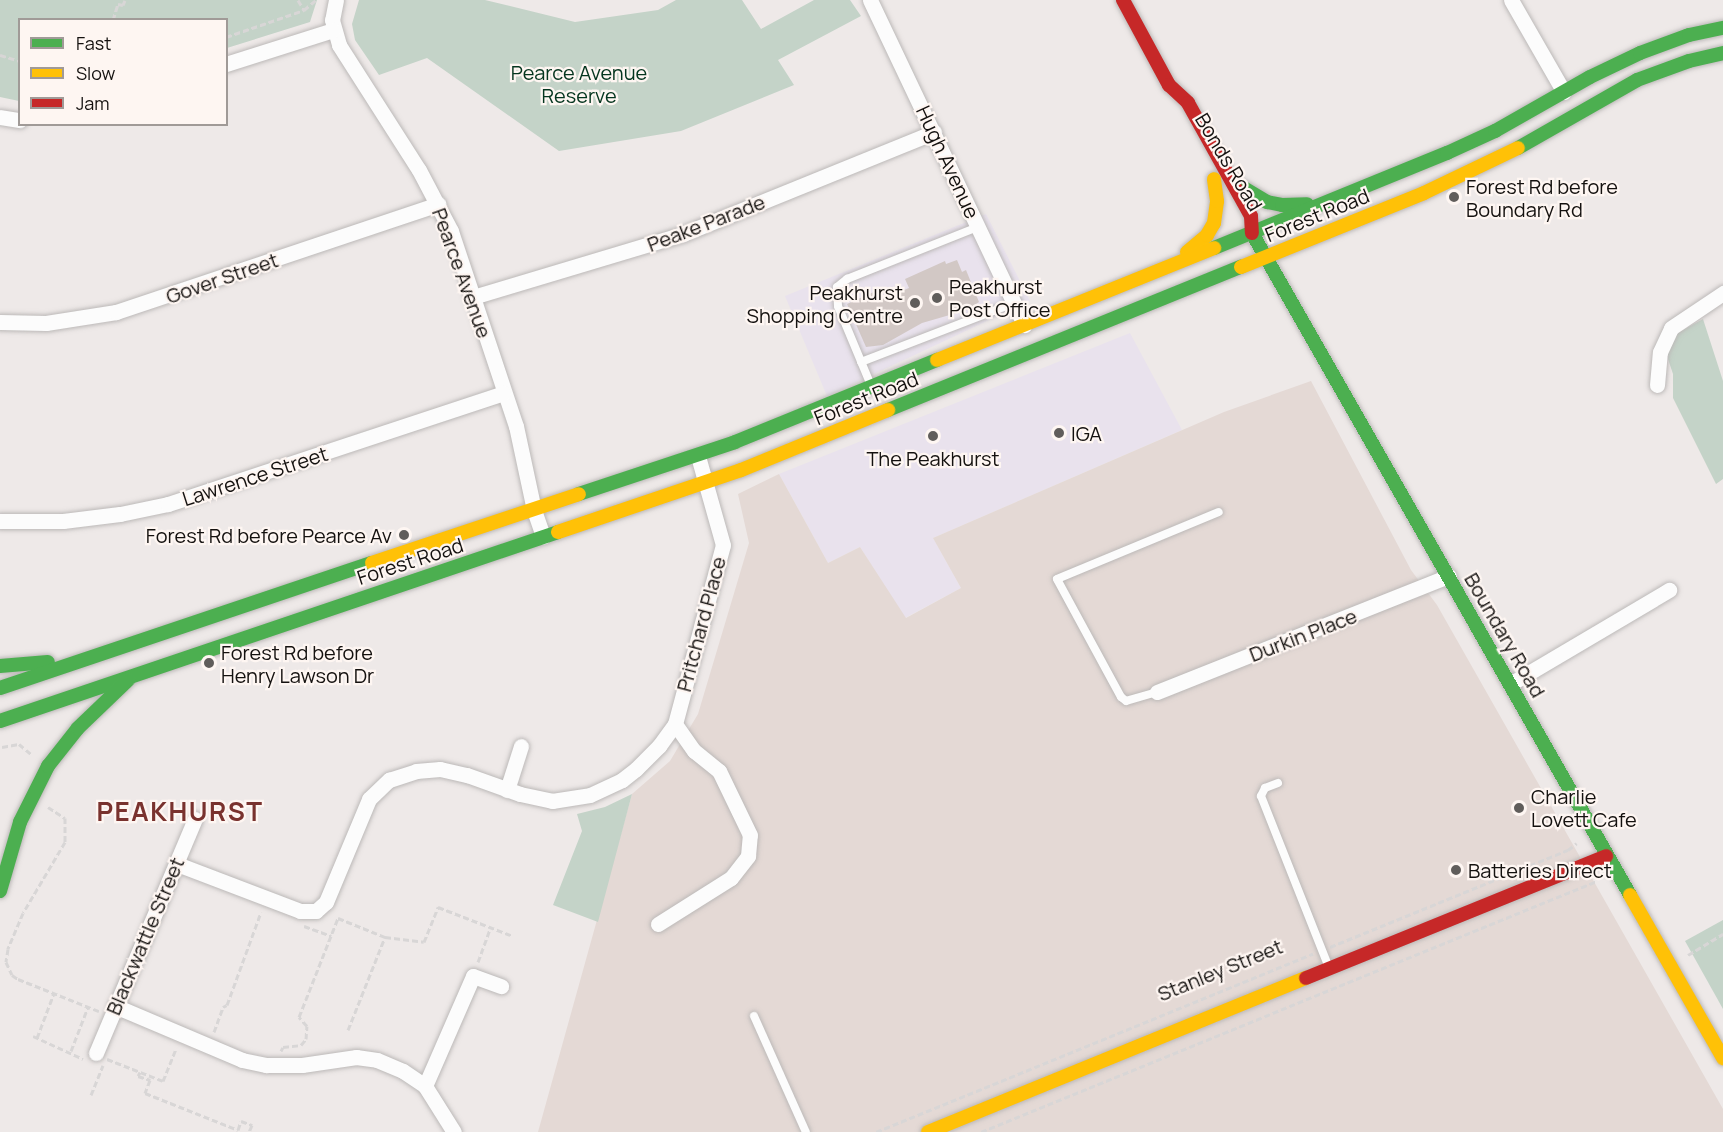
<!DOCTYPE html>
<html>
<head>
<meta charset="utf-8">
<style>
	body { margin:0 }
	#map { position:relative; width:1723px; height:1132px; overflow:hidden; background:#eee9e8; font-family:Manrope,sans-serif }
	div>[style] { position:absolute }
	.commercial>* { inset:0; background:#e9e2ed }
	.built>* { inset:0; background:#e4d9d5 }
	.green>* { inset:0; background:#c4d3c8 }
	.building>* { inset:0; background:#d2c8c5 }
	.path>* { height:3px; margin-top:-1.5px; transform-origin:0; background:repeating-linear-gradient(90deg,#d8d6d6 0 6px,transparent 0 9px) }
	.roads { filter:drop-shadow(0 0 2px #bcb9b8) drop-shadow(0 0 2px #bcb9b8) }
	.lane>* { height:8px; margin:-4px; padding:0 4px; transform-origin:4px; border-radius:4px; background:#fcfcfc }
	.street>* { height:15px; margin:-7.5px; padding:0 7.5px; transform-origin:7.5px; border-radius:7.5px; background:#fcfcfc }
	.fast>* { height:14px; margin:-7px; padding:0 7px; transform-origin:7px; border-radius:7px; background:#4caf50 }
	.slow>* { height:14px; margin:-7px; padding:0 7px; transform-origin:7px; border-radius:7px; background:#ffc107 }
	.jam>* { height:14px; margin:-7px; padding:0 7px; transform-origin:7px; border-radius:7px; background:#c62828 }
	.dots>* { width:16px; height:16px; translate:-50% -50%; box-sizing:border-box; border:3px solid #fef6f2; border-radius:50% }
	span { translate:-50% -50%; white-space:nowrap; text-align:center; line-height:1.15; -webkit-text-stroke:4.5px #fef6f2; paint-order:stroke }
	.park-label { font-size:20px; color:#04351e }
	.street-label { font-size:20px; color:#14110f }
	.poi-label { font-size:20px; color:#14110f }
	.left { translate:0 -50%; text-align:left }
	.right { translate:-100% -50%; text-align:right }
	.district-label { font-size:26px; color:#79322e; font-weight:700; letter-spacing:1.5px }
	.legend { position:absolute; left:18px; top:18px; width:210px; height:108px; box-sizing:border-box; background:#fef6f2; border:2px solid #a09a97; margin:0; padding:8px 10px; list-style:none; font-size:18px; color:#14110f }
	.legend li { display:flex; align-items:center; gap:12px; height:30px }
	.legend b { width:30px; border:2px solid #a09a97 }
</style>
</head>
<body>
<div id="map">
	<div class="commercial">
		<i style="clip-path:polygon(986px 214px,1030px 301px,827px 396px,785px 296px)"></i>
		<i style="clip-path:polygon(1130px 333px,1182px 430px,933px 538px,961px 588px,905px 618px,860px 547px,828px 563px,779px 474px)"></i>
	</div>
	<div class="built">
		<i style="clip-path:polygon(1311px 381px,1411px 570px,1437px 605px,1723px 1109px,1723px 1132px,538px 1132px,632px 794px,670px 761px,698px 714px,749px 543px,738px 494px,779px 474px,828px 563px,860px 547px,906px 618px,961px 588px,933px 538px,1224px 412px)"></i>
	</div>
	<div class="green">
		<i style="clip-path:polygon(0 0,317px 0,310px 22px,227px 48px,226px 20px,20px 20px,19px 101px,0 97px)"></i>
		<i style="clip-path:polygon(359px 0,485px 0,575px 22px,658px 10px,676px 0,742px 0,761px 29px,814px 0,850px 0,861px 16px,778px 60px,794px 85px,681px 131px,559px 151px,427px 58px,379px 75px,355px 40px,352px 24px)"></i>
		<i style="clip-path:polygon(1703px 319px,1723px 381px,1723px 479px,1716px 484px,1673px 398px,1673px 374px,1667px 356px,1674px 335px)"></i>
		<i style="clip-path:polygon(632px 794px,598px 922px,553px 905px,582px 831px,577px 814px,605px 807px)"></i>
		<i style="clip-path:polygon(1723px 920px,1723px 1009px,1685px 941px)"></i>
	</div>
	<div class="building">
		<i style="clip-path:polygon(957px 260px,962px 272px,966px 270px,979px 302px,967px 310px,922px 323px,883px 345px,866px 347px,847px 304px,878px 290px,882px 299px,909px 288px,905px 279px,945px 261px,946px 264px)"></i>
	</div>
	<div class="path">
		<i style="left:298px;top:0;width:12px;rotate:59deg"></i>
		<i style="left:113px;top:20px;width:17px;rotate:-73deg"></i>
		<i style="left:118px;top:4px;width:5px;rotate:11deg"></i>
		<i style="left:123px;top:5px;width:5px;rotate:-68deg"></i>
		<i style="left:226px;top:37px;width:83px;rotate:-19.1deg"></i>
		<i style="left:304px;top:10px;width:16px;rotate:-40deg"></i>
		<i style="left:0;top:55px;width:21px;rotate:17deg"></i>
		<i style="left:2px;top:747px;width:17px;rotate:-10deg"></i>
		<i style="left:19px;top:744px;width:17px;rotate:40deg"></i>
		<i style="left:48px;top:807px;width:20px;rotate:33deg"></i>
		<i style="left:65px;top:818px;width:24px;rotate:90deg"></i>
		<i style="left:65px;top:842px;width:82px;rotate:120.6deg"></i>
		<i style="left:23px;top:913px;width:39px;rotate:113deg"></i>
		<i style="left:8px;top:949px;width:13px;rotate:99deg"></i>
		<i style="left:6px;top:962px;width:14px;rotate:65deg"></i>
		<i style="left:12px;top:975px;width:7px;rotate:34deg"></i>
		<i style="left:18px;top:979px;width:87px;rotate:21.6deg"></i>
		<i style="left:304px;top:926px;width:29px;rotate:20deg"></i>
		<i style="left:1330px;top:947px;width:257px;rotate:-22.2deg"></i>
		<i style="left:1568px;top:850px;width:11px;rotate:-38deg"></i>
		<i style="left:1688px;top:955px;width:41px;rotate:-31deg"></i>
		<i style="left:478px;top:962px;width:37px;rotate:-70deg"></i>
		<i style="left:348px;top:1030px;width:100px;rotate:-68.3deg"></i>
		<i style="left:214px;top:1032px;width:27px;rotate:-70deg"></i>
		<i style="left:223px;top:1007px;width:4px;rotate:-27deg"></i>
		<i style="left:227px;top:1005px;width:99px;rotate:-69.9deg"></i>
		<i style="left:33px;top:1036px;width:55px;rotate:24.7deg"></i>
		<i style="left:37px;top:1038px;width:48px;rotate:-69.3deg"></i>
		<i style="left:71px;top:1051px;width:47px;rotate:-68.9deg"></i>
		<i style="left:281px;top:1051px;width:4px;rotate:-63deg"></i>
		<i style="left:283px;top:1047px;width:18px;rotate:-6deg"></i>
		<i style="left:301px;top:1045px;width:8px;rotate:-50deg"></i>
		<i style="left:306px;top:1039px;width:13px;rotate:-86deg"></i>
		<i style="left:307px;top:1026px;width:12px;rotate:-132deg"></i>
		<i style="left:299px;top:1017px;width:106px;rotate:-68.5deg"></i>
		<i style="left:338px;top:918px;width:51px;rotate:22deg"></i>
		<i style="left:385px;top:937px;width:39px;rotate:7deg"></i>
		<i style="left:424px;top:942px;width:38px;rotate:-68deg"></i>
		<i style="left:438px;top:907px;width:80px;rotate:21.1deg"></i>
		<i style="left:107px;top:1059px;width:60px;rotate:21.4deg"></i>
		<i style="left:163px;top:1081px;width:35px;rotate:-68deg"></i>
		<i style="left:140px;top:1072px;width:4px;rotate:117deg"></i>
		<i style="left:138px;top:1076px;width:13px;rotate:18deg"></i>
		<i style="left:150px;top:1080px;width:14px;rotate:111deg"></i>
		<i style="left:145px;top:1093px;width:100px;rotate:21.7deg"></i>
		<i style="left:238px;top:1130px;width:9px;rotate:-72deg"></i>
		<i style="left:241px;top:1121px;width:12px;rotate:20deg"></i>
		<i style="left:252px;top:1125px;width:8px;rotate:113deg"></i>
		<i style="left:91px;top:1095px;width:32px;rotate:-68deg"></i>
		<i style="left:876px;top:1132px;width:472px;rotate:-22.2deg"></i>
		<i style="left:981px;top:1132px;width:665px;rotate:-22.17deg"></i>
	</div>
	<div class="roads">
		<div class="lane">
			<i style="left:861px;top:362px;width:164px;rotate:-21.1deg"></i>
			<i style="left:870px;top:383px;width:83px;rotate:-112.6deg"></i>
			<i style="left:838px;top:306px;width:19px;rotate:-93deg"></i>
			<i style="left:837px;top:287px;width:13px;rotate:-39deg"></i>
			<i style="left:847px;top:279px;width:141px;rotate:-21.7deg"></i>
			<i style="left:1157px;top:692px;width:32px;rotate:164deg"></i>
			<i style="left:1126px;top:701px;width:6px;rotate:-141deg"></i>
			<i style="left:1121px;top:697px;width:134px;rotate:-118.5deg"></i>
			<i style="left:1057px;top:579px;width:175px;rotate:-22.5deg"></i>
			<i style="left:1278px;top:783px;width:14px;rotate:159deg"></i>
			<i style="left:1265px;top:788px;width:9px;rotate:117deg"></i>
			<i style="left:1261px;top:796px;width:185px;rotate:68.4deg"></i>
			<i style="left:754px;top:1016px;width:127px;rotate:65.9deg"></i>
		</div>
		<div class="street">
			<i style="left:336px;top:0;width:20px;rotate:101deg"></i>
			<i style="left:332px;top:20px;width:26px;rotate:74deg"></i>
			<i style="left:339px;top:45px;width:148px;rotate:57.4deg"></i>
			<i style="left:419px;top:170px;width:69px;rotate:62.3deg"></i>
			<i style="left:451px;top:231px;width:206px;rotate:71.6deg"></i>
			<i style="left:516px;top:426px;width:86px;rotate:77.9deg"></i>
			<i style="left:534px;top:510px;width:28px;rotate:71deg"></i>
			<i style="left:870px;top:0;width:360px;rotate:64.6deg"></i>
			<i style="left:1511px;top:0;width:106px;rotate:60.1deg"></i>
			<i style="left:226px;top:64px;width:112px;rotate:-17.6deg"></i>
			<i style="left:0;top:117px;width:20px;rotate:9deg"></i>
			<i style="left:473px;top:297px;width:219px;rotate:-16.7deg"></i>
			<i style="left:683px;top:234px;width:271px;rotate:-22.1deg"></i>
			<i style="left:0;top:322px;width:46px;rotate:1.2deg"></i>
			<i style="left:46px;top:323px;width:71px;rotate:-8.9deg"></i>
			<i style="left:116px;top:312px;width:340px;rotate:-18.5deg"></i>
			<i style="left:1657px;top:385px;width:33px;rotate:-85deg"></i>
			<i style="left:1660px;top:352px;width:26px;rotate:-65deg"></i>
			<i style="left:1671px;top:328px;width:63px;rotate:-33.9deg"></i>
			<i style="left:0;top:521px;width:63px"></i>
			<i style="left:63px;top:521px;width:57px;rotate:-7deg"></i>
			<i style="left:120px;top:514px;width:49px;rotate:-11.8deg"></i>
			<i style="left:168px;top:504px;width:353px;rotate:-18.3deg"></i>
			<i style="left:1510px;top:684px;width:185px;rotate:-30.6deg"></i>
			<i style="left:1157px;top:692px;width:314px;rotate:-21.7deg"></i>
			<i style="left:507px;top:790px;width:46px;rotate:-72.3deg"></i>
			<i style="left:177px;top:864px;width:132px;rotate:20.9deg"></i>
			<i style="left:300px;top:911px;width:16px"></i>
			<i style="left:316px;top:911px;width:13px;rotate:-42deg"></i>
			<i style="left:326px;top:902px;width:112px;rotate:-67.3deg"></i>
			<i style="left:369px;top:799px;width:28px;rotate:-44deg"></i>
			<i style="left:389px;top:780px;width:28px;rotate:-18deg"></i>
			<i style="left:416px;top:771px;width:24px;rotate:-5deg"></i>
			<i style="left:440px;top:769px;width:28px;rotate:13deg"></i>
			<i style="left:467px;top:775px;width:56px;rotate:19.7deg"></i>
			<i style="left:520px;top:794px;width:33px;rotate:12deg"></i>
			<i style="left:552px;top:801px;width:38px;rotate:-9deg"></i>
			<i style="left:590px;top:795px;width:35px;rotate:-25deg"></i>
			<i style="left:622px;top:780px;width:18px;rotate:-38deg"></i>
			<i style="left:636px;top:769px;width:33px;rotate:-45deg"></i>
			<i style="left:659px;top:746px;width:27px;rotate:-54deg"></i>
			<i style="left:675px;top:724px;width:185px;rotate:-75deg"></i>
			<i style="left:723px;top:545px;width:92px;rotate:-105.7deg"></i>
			<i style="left:658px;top:924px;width:86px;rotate:-32.2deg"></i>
			<i style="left:731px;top:878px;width:28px;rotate:-52deg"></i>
			<i style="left:748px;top:856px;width:21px;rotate:-85deg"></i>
			<i style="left:750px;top:835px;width:71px;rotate:-115.8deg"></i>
			<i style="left:719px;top:771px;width:32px;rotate:-141deg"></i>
			<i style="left:694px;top:751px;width:33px;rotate:-125deg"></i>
			<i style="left:115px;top:1006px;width:138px;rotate:23deg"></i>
			<i style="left:242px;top:1060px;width:25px;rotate:12deg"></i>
			<i style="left:266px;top:1065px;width:36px"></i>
			<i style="left:302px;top:1065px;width:55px;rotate:-8.4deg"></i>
			<i style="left:356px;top:1057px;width:21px;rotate:8deg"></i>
			<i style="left:377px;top:1060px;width:28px;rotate:23deg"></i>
			<i style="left:403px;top:1071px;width:27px;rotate:34deg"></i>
			<i style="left:425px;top:1086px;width:54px;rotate:57.8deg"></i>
			<i style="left:96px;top:1053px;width:254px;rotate:-67.1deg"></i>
			<i style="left:425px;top:1086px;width:120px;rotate:-66.4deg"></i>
			<i style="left:473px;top:976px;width:30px;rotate:20deg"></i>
		</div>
		<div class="fast">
			<i style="left:1518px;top:148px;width:137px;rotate:-29.7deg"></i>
			<i style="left:1637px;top:80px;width:55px;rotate:-20.1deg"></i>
			<i style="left:1689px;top:61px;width:35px;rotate:-13deg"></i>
			<i style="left:1232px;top:181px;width:41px;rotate:31deg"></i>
			<i style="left:1267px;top:202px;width:15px;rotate:11deg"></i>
			<i style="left:1282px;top:205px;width:25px;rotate:-2deg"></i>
			<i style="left:1252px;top:233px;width:762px;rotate:60.27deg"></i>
			<i style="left:1214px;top:248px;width:252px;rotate:-22.2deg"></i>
			<i style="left:1447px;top:153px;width:53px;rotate:-24.6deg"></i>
			<i style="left:1495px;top:131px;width:109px;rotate:-29.6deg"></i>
			<i style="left:1590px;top:77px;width:55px;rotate:-25.6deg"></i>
			<i style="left:1640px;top:53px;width:52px;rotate:-20.2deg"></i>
			<i style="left:1689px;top:35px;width:35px;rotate:-12deg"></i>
			<i style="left:888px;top:410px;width:381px;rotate:-22.1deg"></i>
			<i style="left:579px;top:494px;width:164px;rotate:-18.4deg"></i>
			<i style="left:735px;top:442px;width:218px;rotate:-22.1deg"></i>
			<i style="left:0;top:666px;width:48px;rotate:-4.8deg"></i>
			<i style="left:0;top:688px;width:392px;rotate:-18.6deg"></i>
			<i style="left:0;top:721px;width:589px;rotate:-18.71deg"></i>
			<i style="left:0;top:891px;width:72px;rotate:-73.8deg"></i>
			<i style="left:20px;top:822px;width:63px;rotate:-63.4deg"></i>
			<i style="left:48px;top:766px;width:48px;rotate:-51.7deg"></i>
			<i style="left:78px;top:728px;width:69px;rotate:-43.8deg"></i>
		</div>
		<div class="slow">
			<i style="left:1187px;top:252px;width:26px;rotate:-40deg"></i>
			<i style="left:1207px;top:235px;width:14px;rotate:-60deg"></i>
			<i style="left:1214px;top:223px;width:22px;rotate:-82deg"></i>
			<i style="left:1217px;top:201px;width:22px;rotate:-98deg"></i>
			<i style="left:1241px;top:267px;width:197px;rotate:-22deg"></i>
			<i style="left:1424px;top:193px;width:104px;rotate:-25.6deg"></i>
			<i style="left:937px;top:360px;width:299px;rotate:-22deg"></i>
			<i style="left:558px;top:532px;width:193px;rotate:-18.7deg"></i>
			<i style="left:741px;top:470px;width:159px;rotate:-22.2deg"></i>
			<i style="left:372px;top:563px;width:218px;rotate:-18.4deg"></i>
			<i style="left:1630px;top:895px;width:188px;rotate:60.3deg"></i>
			<i style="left:928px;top:1132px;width:408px;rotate:-22.2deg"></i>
		</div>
		<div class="jam">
			<i style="left:1123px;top:0;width:97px;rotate:61.6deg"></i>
			<i style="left:1169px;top:85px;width:26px;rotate:43deg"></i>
			<i style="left:1188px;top:103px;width:129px;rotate:60.9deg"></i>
			<i style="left:1251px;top:216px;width:17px;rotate:87deg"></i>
			<i style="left:1306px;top:978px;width:324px;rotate:-22.1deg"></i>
		</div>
	</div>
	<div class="dots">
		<i style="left:1454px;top:197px;background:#605d5b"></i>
		<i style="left:937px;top:298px;background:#605d5b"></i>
		<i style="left:915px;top:303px;background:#605d5b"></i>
		<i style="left:1059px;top:433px;background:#605d5b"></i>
		<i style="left:933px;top:436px;background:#605d5b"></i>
		<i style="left:404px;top:535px;background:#605d5b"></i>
		<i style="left:209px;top:663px;background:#605d5b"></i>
		<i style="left:1519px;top:808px;background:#605d5b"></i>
		<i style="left:1456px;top:870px;background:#605d5b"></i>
	</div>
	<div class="park-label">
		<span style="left:579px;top:84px">Pearce Avenue<br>Reserve</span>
	</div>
	<div class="street-label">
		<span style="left:948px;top:162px;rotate:65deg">Hugh Avenue</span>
		<span style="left:1229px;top:162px;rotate:59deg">Bonds Road</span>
		<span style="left:1317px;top:215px;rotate:-22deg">Forest Road</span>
		<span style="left:706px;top:223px;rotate:-21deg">Peake Parade</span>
		<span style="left:462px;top:273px;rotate:70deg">Pearce Avenue</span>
		<span style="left:222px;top:278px;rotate:-19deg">Gover Street</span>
		<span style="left:866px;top:398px;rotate:-22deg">Forest Road</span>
		<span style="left:255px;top:476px;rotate:-18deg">Lawrence Street</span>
		<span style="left:410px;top:561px;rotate:-18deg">Forest Road</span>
		<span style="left:701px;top:624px;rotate:-75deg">Pritchard Place</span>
		<span style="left:1303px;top:635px;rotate:-21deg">Durkin Place</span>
		<span style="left:1505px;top:635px;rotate:60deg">Boundary Road</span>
		<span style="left:145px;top:936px;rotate:-67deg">Blackwattle Street</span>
		<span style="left:1220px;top:970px;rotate:-22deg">Stanley Street</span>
	</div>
	<div class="poi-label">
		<span class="left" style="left:1466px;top:198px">Forest Rd before<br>Boundary Rd</span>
		<span class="left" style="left:949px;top:298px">Peakhurst<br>Post Office</span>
		<span class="right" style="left:903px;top:304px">Peakhurst<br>Shopping Centre</span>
		<span class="left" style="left:1071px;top:433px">IGA</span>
		<span style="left:933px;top:458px">The Peakhurst</span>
		<span class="right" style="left:392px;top:535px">Forest Rd before Pearce Av</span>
		<span class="left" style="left:221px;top:664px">Forest Rd before<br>Henry Lawson Dr</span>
		<span class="left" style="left:1531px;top:808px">Charlie<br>Lovett Cafe</span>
		<span class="left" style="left:1468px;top:870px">Batteries Direct</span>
	</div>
	<div class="district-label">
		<span style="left:180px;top:812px">PEAKHURST</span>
	</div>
	<ul class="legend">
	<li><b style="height:8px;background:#4caf50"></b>Fast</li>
	<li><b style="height:8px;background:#ffc107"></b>Slow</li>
	<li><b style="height:8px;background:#c62828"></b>Jam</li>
	</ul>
</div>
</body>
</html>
